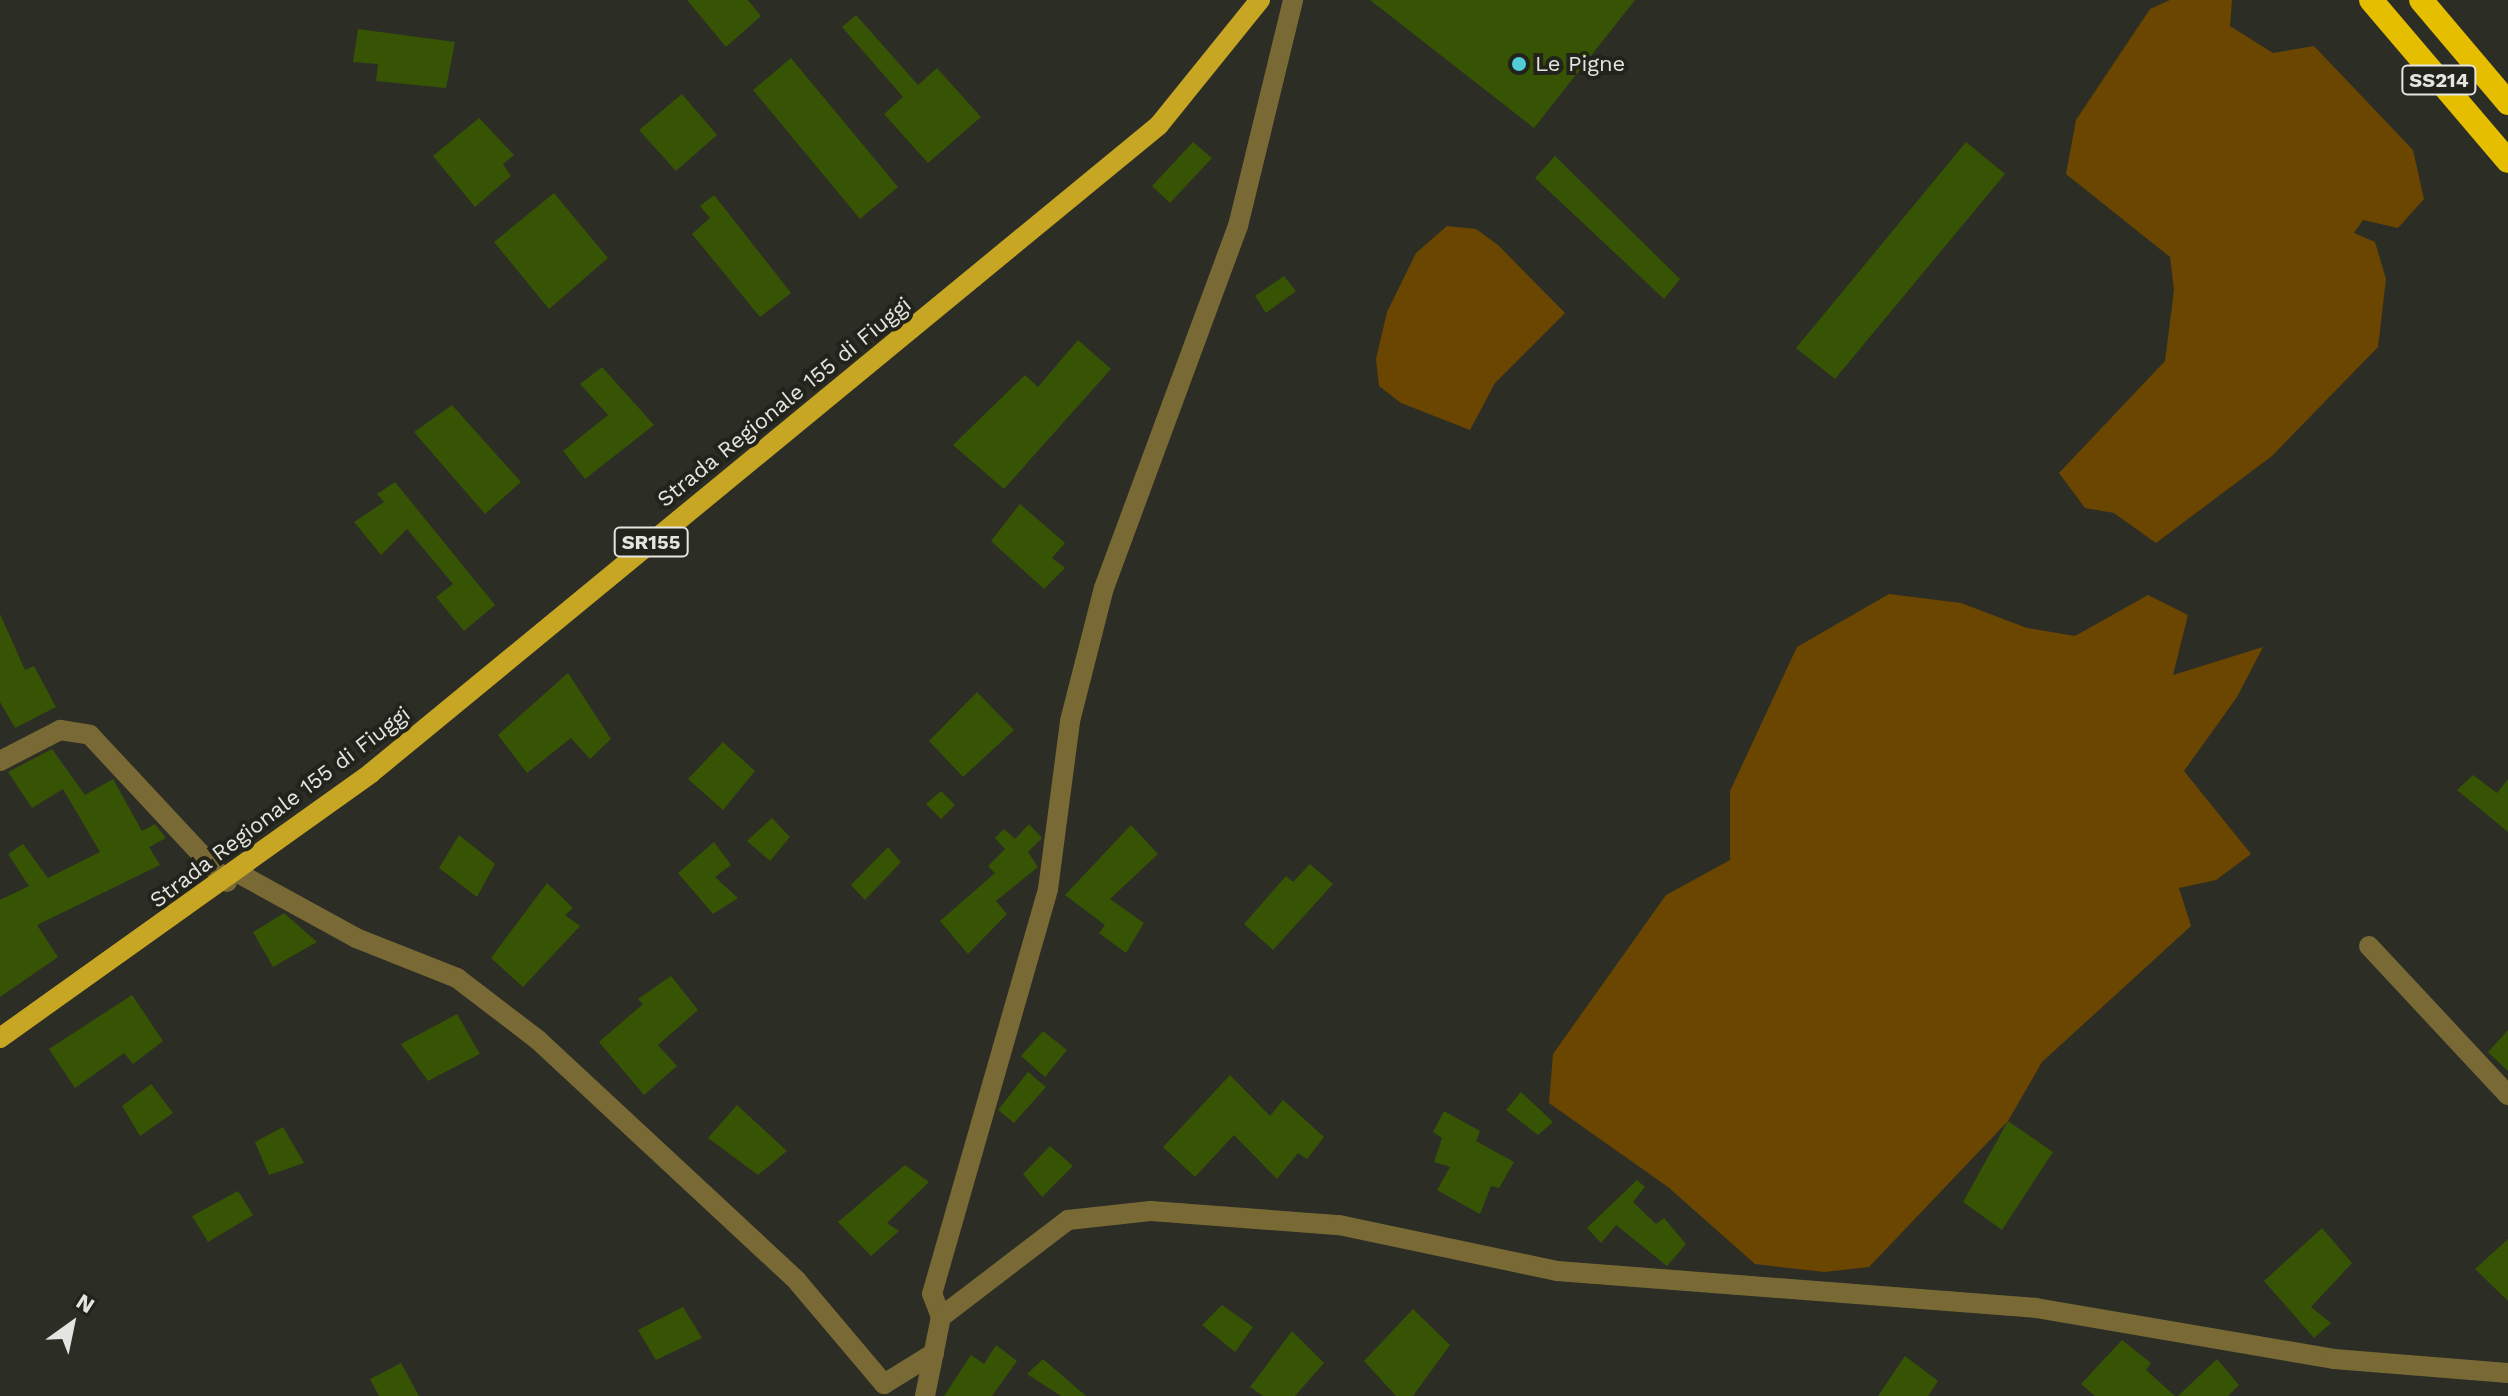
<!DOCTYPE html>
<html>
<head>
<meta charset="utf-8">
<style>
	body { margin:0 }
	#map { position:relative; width:2508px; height:1396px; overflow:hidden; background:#2c2d25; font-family:"Work Sans",sans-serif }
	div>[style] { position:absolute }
	.green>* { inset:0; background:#6b4600 }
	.building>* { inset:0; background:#365404 }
	.minor>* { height:20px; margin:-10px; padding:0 10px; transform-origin:10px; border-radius:10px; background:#796a35 }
	.major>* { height:20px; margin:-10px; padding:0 10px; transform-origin:10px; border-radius:10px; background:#c7a623 }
	.highway>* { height:24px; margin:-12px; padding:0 12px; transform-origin:12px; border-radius:12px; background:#e6be00 }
	.dots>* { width:22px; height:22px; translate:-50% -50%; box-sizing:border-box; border:4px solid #22231b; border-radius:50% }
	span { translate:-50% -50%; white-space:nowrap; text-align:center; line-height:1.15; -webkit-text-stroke:8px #22231b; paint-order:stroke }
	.shield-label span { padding:2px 6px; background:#22231b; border:2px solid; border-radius:6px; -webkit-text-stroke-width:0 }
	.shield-label { font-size:20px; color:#e4e5e0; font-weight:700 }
	.poi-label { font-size:22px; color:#e4e5e0 }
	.left { translate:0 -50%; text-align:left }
	.street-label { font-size:22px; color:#e4e5e0 }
	.north { position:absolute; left:32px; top:1284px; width:80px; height:80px; -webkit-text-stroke:6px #22231b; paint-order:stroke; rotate:33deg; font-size:22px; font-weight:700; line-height:32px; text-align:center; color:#e4e5e0 }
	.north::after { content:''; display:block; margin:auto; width:28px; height:36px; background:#e4e5e0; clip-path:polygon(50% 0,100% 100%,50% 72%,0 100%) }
</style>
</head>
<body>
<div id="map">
	<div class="green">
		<i style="clip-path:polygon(2170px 0,2232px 0,2230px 26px,2273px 53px,2314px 46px,2413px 150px,2424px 199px,2398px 228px,2363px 220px,2354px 233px,2375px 242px,2386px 279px,2378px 347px,2272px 456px,2156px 543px,2114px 513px,2085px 508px,2059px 473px,2165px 361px,2174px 290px,2170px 257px,2066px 174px,2076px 120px,2150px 9px)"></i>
		<i style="clip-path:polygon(1447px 226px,1476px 229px,1498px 245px,1565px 313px,1495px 383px,1470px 430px,1401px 403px,1379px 386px,1376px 359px,1387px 312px,1416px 253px)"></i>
		<i style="clip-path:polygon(1889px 594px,1961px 603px,2027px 628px,2075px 636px,2148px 595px,2188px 615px,2173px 675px,2263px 647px,2237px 697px,2184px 771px,2251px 854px,2216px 880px,2179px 888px,2191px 926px,2042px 1062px,2008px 1121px,1869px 1267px,1824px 1272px,1755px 1264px,1668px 1187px,1549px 1103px,1553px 1054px,1666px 895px,1730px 860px,1730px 791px,1797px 647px)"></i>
	</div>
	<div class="building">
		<i style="clip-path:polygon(687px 0,748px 0,761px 16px,726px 47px)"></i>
		<i style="clip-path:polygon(1370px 0,1635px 0,1534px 128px)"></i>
		<i style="clip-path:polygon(856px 15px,918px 85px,937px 68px,981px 117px,928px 163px,884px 114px,903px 97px,842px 27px)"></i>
		<i style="clip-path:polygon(358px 29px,455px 42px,446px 88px,376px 81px,378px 64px,353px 62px)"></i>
		<i style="clip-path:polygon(791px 58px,898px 187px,860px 219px,753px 90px)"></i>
		<i style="clip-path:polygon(682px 94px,717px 135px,676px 171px,639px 130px)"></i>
		<i style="clip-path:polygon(479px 118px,514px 155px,503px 164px,511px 176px,475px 207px,433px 156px)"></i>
		<i style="clip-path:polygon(1193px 142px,1212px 158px,1170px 203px,1152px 186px)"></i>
		<i style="clip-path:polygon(1966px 142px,2005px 174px,1835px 379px,1796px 348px)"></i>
		<i style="clip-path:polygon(1555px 156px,1680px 279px,1664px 299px,1535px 178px)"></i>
		<i style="clip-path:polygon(554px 193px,608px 258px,549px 309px,494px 242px)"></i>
		<i style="clip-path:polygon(714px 195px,791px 293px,760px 317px,692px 234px,710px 218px,700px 206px)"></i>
		<i style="clip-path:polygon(1284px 276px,1296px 291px,1266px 313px,1255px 296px)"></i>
		<i style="clip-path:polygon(1078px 340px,1111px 369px,1004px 489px,953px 445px,1025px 375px,1038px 387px)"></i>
		<i style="clip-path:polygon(602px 367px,654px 425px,585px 479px,563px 451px,608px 415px,580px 384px)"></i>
		<i style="clip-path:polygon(452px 405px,521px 482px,485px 514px,414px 432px)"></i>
		<i style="clip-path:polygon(395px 482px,495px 605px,464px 631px,436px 597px,453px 584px,407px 529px,381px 555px,354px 522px,384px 502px,377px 494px)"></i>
		<i style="clip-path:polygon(1020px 504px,1065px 543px,1052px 558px,1065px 568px,1044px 589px,991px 541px)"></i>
		<i style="clip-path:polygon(0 614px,25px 670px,34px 666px,56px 707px,15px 728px,0 702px)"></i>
		<i style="clip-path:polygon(568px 673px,611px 739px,590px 759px,571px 738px,527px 773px,498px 735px)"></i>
		<i style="clip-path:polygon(977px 692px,1014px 730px,963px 777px,929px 741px)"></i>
		<i style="clip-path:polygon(723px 742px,755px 771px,723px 810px,688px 779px)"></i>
		<i style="clip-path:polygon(52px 749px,85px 795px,113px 779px,142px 831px,155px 824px,166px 838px,149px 847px,160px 865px,37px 925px,58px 957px,0 997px,0 900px,29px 886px,8px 854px,23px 844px,48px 878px,100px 852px,63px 789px,32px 808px,8px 772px)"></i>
		<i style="clip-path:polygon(2473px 775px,2497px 793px,2508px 779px,2508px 832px,2457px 790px)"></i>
		<i style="clip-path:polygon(941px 791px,955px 805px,941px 819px,926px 804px)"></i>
		<i style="clip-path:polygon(772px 818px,790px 837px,770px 861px,747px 841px)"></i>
		<i style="clip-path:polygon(1029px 824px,1042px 838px,1028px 852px,1038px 867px,996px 901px,1007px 914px,968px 954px,940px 921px,995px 873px,988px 866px,1005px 849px,995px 838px,1004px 829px,1015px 839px)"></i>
		<i style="clip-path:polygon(1131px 825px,1158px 854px,1110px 899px,1144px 923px,1126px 953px,1099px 933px,1105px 925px,1065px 895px)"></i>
		<i style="clip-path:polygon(459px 835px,495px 864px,477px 897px,439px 868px)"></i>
		<i style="clip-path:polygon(714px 842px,731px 865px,715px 877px,738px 898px,713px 914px,678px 873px)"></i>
		<i style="clip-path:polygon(888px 847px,901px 862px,865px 900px,851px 885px)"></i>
		<i style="clip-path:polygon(1310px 864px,1333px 884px,1273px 950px,1244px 924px,1286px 876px,1293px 882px)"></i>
		<i style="clip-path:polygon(547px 883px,573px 908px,565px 915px,580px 926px,523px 987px,491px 958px)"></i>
		<i style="clip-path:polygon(284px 913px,317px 942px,273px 967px,253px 932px)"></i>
		<i style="clip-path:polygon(671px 976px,698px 1010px,658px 1045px,677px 1066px,644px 1095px,599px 1042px,643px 1004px,638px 999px)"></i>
		<i style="clip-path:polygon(132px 995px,163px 1041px,133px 1064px,124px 1053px,75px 1088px,49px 1049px)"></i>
		<i style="clip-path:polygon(457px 1014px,480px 1054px,428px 1081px,401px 1044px)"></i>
		<i style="clip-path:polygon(2508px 1030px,2508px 1071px,2488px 1052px)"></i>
		<i style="clip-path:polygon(1043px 1031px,1067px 1050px,1045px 1077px,1021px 1056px)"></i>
		<i style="clip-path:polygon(1028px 1072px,1046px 1087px,1014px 1123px,998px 1110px)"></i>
		<i style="clip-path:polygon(1230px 1075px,1270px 1116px,1283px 1100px,1324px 1137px,1307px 1159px,1298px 1153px,1277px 1179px,1234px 1135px,1195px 1177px,1163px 1147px)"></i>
		<i style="clip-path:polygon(151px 1084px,173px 1113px,140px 1136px,122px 1106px)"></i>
		<i style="clip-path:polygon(1521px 1092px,1553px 1122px,1538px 1135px,1506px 1110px)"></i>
		<i style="clip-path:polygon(737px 1105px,787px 1151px,758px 1175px,708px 1138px)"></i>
		<i style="clip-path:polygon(1444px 1111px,1480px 1131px,1476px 1141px,1514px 1162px,1499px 1188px,1491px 1186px,1480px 1214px,1437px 1190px,1450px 1167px,1434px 1162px,1442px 1138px,1433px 1132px)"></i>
		<i style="clip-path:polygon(2008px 1121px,2053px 1152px,2002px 1230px,1963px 1202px)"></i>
		<i style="clip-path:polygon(283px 1127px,304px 1163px,269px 1175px,255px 1142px)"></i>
		<i style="clip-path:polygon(1050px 1146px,1073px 1166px,1042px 1197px,1023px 1174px)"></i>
		<i style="clip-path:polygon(905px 1165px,929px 1182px,887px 1223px,899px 1231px,871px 1256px,838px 1222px)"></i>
		<i style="clip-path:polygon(1637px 1180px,1645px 1187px,1633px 1202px,1656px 1224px,1664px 1218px,1686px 1244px,1667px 1266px,1616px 1225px,1601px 1243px,1587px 1228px)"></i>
		<i style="clip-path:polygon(238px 1191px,253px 1215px,208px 1242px,192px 1216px)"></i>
		<i style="clip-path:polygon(2322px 1228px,2352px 1263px,2311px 1307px,2331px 1323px,2314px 1338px,2264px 1281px)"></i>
		<i style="clip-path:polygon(2508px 1239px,2508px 1301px,2475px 1269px)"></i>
		<i style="clip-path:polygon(1222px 1305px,1253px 1327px,1235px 1352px,1202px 1325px)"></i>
		<i style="clip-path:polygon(683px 1307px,702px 1338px,656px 1360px,638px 1330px)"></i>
		<i style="clip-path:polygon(1413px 1309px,1450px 1345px,1413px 1396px,1396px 1396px,1364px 1361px)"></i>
		<i style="clip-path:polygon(1292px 1331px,1324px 1363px,1295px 1396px,1263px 1396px,1250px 1387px)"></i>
		<i style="clip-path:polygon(2122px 1340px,2151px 1363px,2146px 1370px,2175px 1396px,2095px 1396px,2081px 1384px)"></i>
		<i style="clip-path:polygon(996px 1345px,1017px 1361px,992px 1396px,944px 1396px,971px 1355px,984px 1364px)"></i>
		<i style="clip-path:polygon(1905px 1356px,1938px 1381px,1928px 1396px,1878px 1396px)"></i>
		<i style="clip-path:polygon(1043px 1359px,1086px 1396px,1061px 1396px,1027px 1374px)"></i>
		<i style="clip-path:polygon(2217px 1359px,2239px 1385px,2228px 1396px,2178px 1396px)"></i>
		<i style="clip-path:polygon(401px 1363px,419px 1396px,379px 1396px,370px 1379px)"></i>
	</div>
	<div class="minor">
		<i style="left:0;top:761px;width:68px;rotate:-27.3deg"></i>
		<i style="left:60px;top:730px;width:30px;rotate:9deg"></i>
		<i style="left:90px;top:735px;width:201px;rotate:47deg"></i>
		<i style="left:238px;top:873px;width:135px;rotate:28.8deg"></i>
		<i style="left:356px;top:938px;width:109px;rotate:21.6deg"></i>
		<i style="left:457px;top:978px;width:102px;rotate:37.4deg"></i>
		<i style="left:538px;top:1040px;width:354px;rotate:42.9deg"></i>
		<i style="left:797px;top:1281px;width:135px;rotate:49.8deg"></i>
		<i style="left:884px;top:1384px;width:59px;rotate:-31.8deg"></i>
		<i style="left:2369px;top:946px;width:204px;rotate:47deg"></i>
		<i style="left:941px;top:1317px;width:25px;rotate:-111deg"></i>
		<i style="left:932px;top:1294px;width:421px;rotate:-74deg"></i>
		<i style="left:1048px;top:889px;width:169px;rotate:-82.5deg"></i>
		<i style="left:1070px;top:721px;width:137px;rotate:-75.7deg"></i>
		<i style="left:1104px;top:588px;width:386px;rotate:-69.7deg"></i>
		<i style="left:1238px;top:226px;width:233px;rotate:-76.3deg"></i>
		<i style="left:925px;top:1396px;width:81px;rotate:-78.6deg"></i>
		<i style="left:941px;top:1317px;width:160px;rotate:-37.4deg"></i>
		<i style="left:1068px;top:1220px;width:83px;rotate:-6.2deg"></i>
		<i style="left:1151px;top:1211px;width:189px;rotate:4.3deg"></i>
		<i style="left:1339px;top:1225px;width:223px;rotate:11.9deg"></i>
		<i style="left:1557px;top:1271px;width:480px;rotate:4.4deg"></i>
		<i style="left:2036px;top:1308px;width:302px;rotate:9.7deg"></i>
		<i style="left:2334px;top:1359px;width:175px;rotate:4.6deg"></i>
	</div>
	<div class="major">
		<i style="left:0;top:1038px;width:456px;rotate:-35.5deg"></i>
		<i style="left:371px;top:773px;width:1020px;rotate:-39.43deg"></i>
		<i style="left:1159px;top:125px;width:161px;rotate:-51.1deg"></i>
	</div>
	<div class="highway">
		<i style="left:2371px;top:0;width:211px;rotate:49.6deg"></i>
		<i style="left:2421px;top:0;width:135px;rotate:49.8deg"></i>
	</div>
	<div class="dots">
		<i style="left:1519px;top:64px;background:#52ccd6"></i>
	</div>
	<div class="shield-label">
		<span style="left:2439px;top:80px">SS214</span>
		<span style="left:651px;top:542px">SR155</span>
	</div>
	<div class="poi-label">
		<span class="left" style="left:1535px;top:64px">Le Pigne</span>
	</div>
	<div class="street-label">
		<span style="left:784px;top:402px;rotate:-39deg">Strada Regionale 155 di Fiuggi</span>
		<span style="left:280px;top:807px;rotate:-37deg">Strada Regionale 155 di Fiuggi</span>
	</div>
	<div class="north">N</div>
</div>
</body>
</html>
